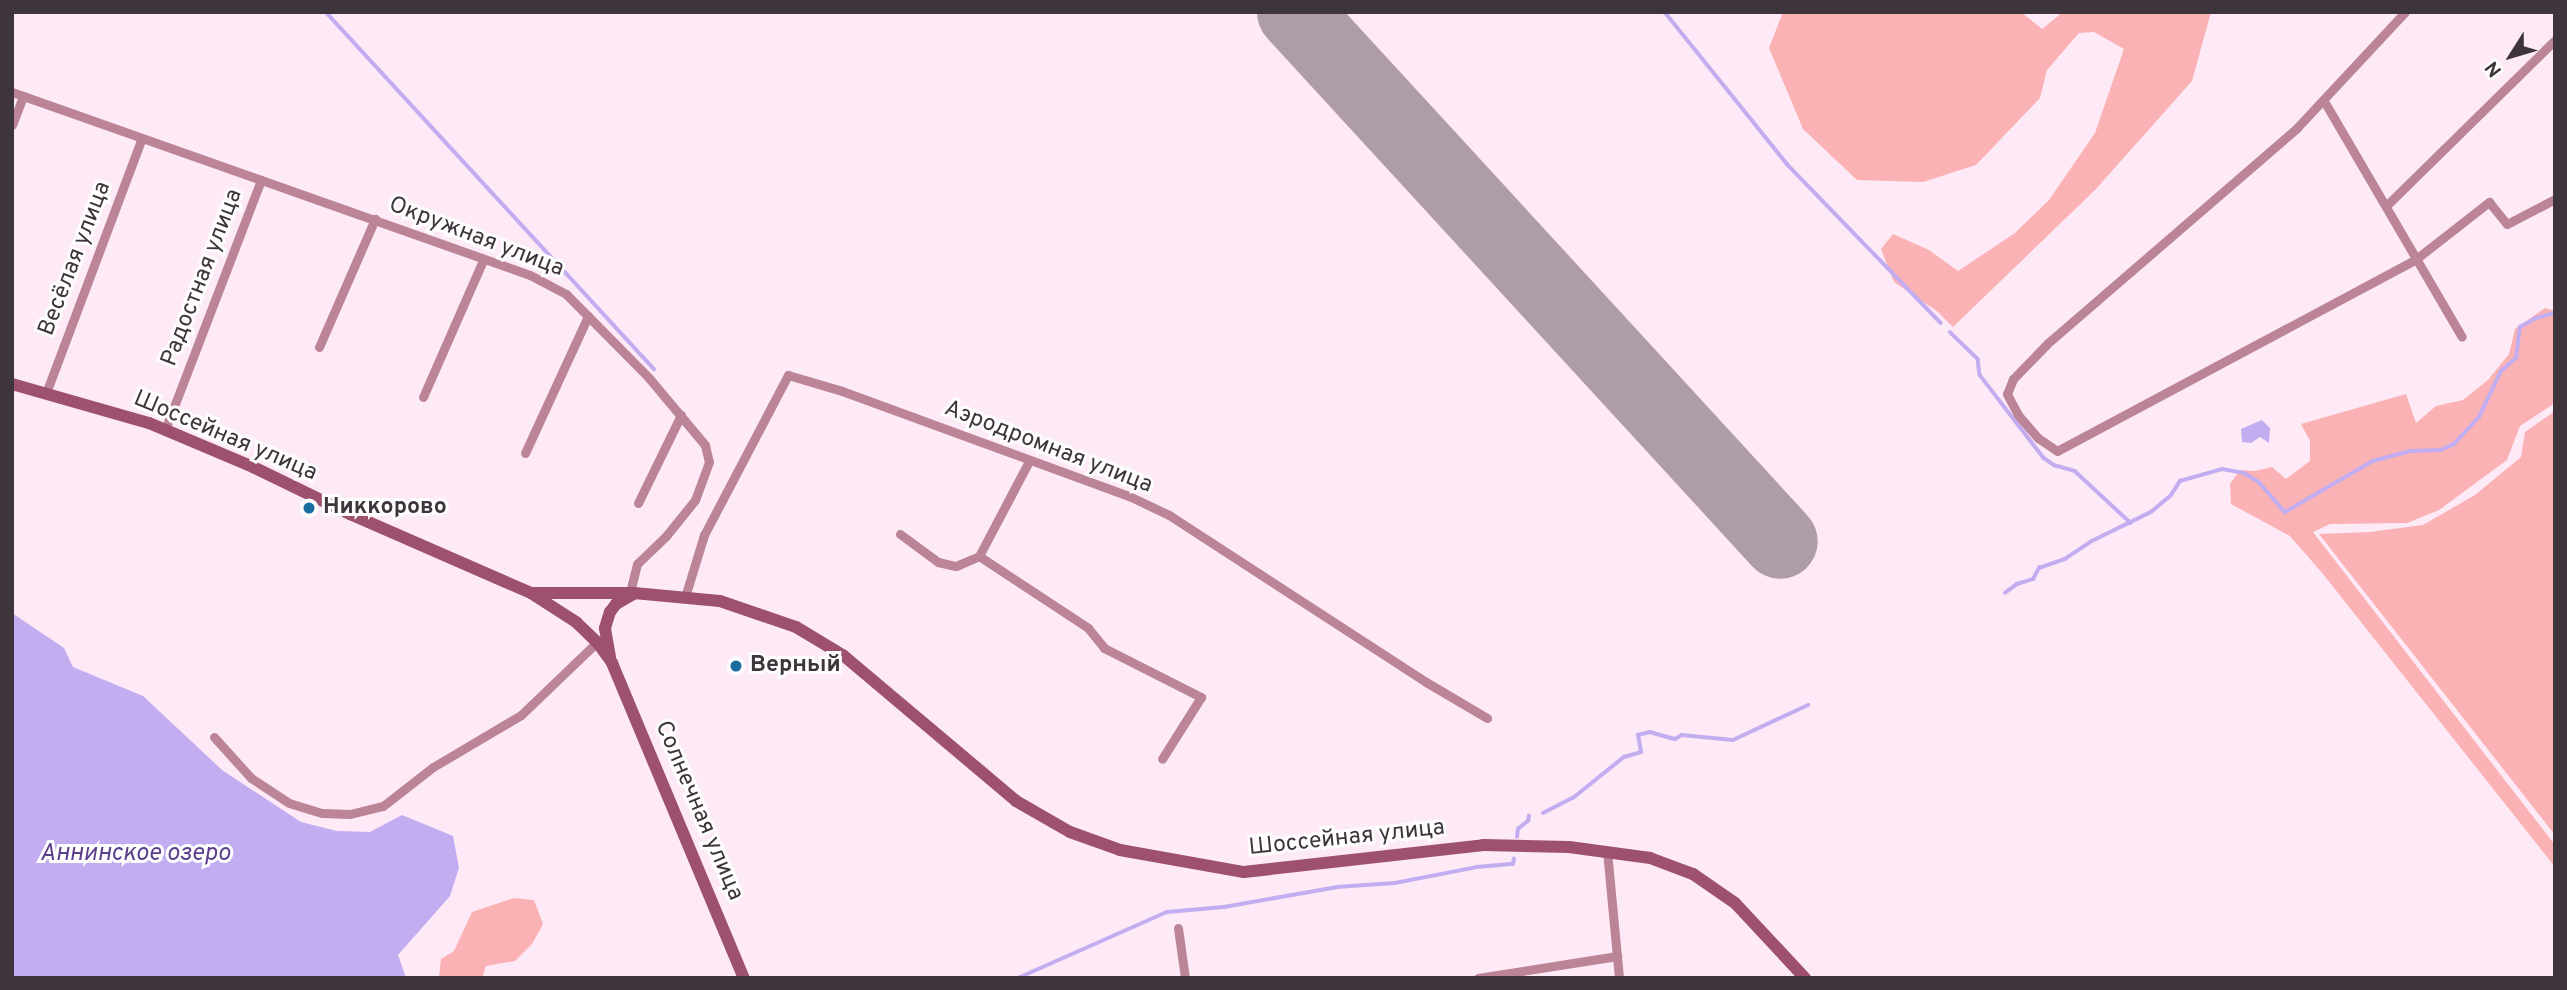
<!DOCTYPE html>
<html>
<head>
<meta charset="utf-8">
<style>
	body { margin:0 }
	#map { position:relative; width:2567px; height:990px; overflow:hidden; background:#fee9f7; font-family:Overpass,sans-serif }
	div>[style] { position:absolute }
	.green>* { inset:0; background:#fab2b4 }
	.water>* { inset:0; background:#c2adf0 }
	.stream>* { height:3.5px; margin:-1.75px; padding:0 1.75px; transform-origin:1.75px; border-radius:1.75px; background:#c2adf0 }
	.runway>* { height:75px; margin:-37.5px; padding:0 37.5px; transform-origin:37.5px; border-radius:37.5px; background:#ae9da8 }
	.street>* { height:9px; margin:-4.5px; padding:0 4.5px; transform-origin:4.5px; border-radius:4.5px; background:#bb8597 }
	.secondary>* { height:12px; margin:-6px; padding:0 6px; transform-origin:6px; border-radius:6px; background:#9d516e }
	.dots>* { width:19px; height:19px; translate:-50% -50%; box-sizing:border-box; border:4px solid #fdfdfd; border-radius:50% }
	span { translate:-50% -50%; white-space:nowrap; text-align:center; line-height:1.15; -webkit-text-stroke:6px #fdfdfd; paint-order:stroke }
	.street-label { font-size:23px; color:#3e343b }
	.poi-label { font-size:23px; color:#3e343b; font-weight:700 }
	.left { translate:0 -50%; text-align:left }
	.water-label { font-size:24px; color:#5c3e8c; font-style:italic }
	.frame { position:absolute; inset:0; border:14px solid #3e343b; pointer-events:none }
	.north { position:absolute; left:2476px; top:21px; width:70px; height:70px; -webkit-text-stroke:5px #fdfdfd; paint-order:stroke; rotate:233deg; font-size:19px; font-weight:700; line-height:28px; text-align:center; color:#3e343b }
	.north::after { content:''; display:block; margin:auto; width:24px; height:32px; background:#3e343b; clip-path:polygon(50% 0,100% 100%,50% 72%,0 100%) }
</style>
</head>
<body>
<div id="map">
	<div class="green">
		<i style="clip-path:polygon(1783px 12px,2021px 12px,2042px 29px,2063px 12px,2211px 12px,2192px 81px,2095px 190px,1953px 327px,1938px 312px,1894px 282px,1881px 249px,1893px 234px,1929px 250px,1958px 271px,2015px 233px,2049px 200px,2095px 133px,2124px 49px,2094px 32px,2079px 33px,2047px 70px,2040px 98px,1976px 165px,1923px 182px,1857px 180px,1803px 129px,1769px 48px)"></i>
		<i style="clip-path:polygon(2545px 308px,2555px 311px,2555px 403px,2520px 426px,2507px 460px,2439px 510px,2407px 523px,2330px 524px,2313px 532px,2555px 845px,2555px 867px,2323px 574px,2290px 536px,2231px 504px,2230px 484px,2240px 470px,2255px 471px,2272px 467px,2286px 479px,2310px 461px,2310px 441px,2301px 424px,2406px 394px,2416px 423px,2436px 406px,2463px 400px,2488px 380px,2509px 354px,2515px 329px)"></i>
		<i style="clip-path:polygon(2555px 411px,2555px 835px,2319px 534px,2370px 532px,2423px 525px,2475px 495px,2521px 457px,2525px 432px)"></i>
		<i style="clip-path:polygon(514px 898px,534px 900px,543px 924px,532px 944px,515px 961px,486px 966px,483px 975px,486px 978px,439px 978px,441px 959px,454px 951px,472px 912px)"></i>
	</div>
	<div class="water">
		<i style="clip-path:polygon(2262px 420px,2270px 428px,2269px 443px,2260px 437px,2251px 443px,2242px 442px,2241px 429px)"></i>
		<i style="clip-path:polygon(12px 613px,64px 648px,73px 667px,143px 696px,222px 770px,301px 822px,337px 831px,370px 832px,402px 815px,453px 836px,459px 868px,450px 896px,398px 955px,406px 978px,12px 978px)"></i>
	</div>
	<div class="stream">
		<i style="left:326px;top:12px;width:485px;rotate:47.4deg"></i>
		<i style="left:1665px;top:12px;width:195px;rotate:51.2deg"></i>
		<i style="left:1787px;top:164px;width:221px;rotate:45.9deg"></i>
		<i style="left:1950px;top:332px;width:39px;rotate:44deg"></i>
		<i style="left:1978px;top:359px;width:16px;rotate:83deg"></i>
		<i style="left:1980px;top:375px;width:105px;rotate:52.4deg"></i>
		<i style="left:2044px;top:458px;width:12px;rotate:35deg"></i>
		<i style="left:2054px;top:465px;width:22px;rotate:16deg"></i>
		<i style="left:2075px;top:471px;width:76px;rotate:42.9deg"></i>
		<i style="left:2005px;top:593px;width:15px;rotate:-37deg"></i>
		<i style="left:2017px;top:584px;width:17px;rotate:-17deg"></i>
		<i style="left:2033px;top:579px;width:13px;rotate:-61deg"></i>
		<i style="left:2039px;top:568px;width:28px;rotate:-19deg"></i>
		<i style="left:2065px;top:559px;width:32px;rotate:-34deg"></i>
		<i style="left:2092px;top:541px;width:66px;rotate:-26.2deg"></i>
		<i style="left:2151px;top:512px;width:26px;rotate:-40deg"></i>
		<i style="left:2171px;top:495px;width:17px;rotate:-57deg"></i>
		<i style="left:2180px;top:481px;width:44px;rotate:-15.9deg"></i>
		<i style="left:2222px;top:469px;width:22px;rotate:10deg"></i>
		<i style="left:2244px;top:473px;width:17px;rotate:31deg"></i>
		<i style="left:2259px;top:482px;width:40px;rotate:49deg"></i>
		<i style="left:2285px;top:512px;width:102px;rotate:-30.1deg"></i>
		<i style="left:2373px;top:461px;width:38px;rotate:-15deg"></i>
		<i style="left:2410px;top:451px;width:31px;rotate:-2deg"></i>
		<i style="left:2441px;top:450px;width:14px;rotate:-25deg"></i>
		<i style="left:2454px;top:444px;width:37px;rotate:-47deg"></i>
		<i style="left:2479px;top:417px;width:51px;rotate:-64.4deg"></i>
		<i style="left:2501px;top:371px;width:20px;rotate:-41deg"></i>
		<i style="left:2516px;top:358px;width:31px;rotate:-83deg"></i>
		<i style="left:2520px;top:327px;width:18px;rotate:-29deg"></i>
		<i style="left:2536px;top:318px;width:20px;rotate:-15deg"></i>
		<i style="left:1543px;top:813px;width:34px;rotate:-27deg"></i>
		<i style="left:1573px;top:798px;width:65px;rotate:-38.8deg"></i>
		<i style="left:1624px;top:757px;width:18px;rotate:-16deg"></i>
		<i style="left:1641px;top:752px;width:17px;rotate:-100deg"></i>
		<i style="left:1638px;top:735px;width:12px;rotate:-14deg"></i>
		<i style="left:1650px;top:732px;width:26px;rotate:16deg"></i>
		<i style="left:1675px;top:739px;width:8px;rotate:-30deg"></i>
		<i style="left:1682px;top:735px;width:51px;rotate:5.6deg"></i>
		<i style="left:1733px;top:740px;width:83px;rotate:-25deg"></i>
		<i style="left:1517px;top:837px;width:8px;rotate:-83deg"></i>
		<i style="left:1518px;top:829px;width:13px;rotate:-39deg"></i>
		<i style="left:1528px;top:821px;width:5px;rotate:-79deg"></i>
		<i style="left:1018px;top:978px;width:163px;rotate:-23.9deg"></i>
		<i style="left:1167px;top:912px;width:57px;rotate:-5deg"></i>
		<i style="left:1224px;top:907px;width:115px;rotate:-10deg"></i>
		<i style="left:1337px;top:887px;width:58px;rotate:-3.9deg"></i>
		<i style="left:1395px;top:883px;width:84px;rotate:-11deg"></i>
		<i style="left:1477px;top:867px;width:36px;rotate:-5deg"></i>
		<i style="left:1513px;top:864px;width:5px;rotate:-79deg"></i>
	</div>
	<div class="runway">
		<i style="left:1294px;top:12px;width:718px;rotate:47.43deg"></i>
	</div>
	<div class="street">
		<i style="left:2405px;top:12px;width:158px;rotate:133deg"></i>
		<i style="left:2297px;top:128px;width:330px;rotate:139.2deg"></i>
		<i style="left:2047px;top:344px;width:49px;rotate:134.2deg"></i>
		<i style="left:2013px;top:379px;width:16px;rotate:112deg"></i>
		<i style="left:2007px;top:394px;width:24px;rotate:62deg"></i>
		<i style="left:2018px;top:415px;width:30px;rotate:49deg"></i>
		<i style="left:2038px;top:438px;width:23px;rotate:34deg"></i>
		<i style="left:2057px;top:451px;width:407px;rotate:-28.1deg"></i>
		<i style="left:2416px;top:259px;width:93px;rotate:-38deg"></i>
		<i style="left:2489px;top:202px;width:28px;rotate:51deg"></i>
		<i style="left:2507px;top:224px;width:54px;rotate:-27.5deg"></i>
		<i style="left:12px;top:92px;width:549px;rotate:19.46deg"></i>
		<i style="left:530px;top:275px;width:41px;rotate:27.8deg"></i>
		<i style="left:566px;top:294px;width:118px;rotate:45.3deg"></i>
		<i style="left:649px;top:378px;width:87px;rotate:50.1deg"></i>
		<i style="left:705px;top:445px;width:17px;rotate:77deg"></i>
		<i style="left:709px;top:462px;width:40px;rotate:110.2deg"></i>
		<i style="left:695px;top:500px;width:46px;rotate:128.9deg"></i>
		<i style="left:666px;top:536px;width:40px;rotate:136deg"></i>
		<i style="left:637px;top:564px;width:30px;rotate:104deg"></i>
		<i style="left:2324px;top:101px;width:273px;rotate:59.7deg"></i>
		<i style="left:12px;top:125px;width:31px;rotate:-69deg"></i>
		<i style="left:2386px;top:206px;width:237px;rotate:-44.5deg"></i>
		<i style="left:319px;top:347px;width:140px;rotate:-66.4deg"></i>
		<i style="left:46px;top:393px;width:272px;rotate:-69.4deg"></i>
		<i style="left:423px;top:397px;width:150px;rotate:-66.3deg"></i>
		<i style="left:165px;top:430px;width:268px;rotate:-69deg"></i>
		<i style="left:525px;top:453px;width:151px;rotate:-65.3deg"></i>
		<i style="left:638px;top:503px;width:98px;rotate:-64deg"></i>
		<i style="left:900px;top:534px;width:47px;rotate:36.4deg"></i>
		<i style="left:938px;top:562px;width:18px;rotate:13deg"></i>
		<i style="left:956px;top:566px;width:25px;rotate:-23deg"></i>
		<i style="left:979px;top:556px;width:131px;rotate:33.4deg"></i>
		<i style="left:1088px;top:628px;width:26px;rotate:51deg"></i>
		<i style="left:1104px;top:648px;width:109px;rotate:26.8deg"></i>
		<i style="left:1201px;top:697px;width:73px;rotate:122.2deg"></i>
		<i style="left:979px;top:556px;width:107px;rotate:-62.2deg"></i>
		<i style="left:685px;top:597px;width:65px;rotate:-73deg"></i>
		<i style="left:704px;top:535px;width:181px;rotate:-62.3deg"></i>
		<i style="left:788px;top:375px;width:56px;rotate:16.5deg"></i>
		<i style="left:842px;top:391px;width:306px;rotate:20.1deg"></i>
		<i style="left:1129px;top:496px;width:44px;rotate:25.4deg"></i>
		<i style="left:1169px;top:515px;width:306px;rotate:33deg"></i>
		<i style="left:1426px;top:682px;width:71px;rotate:30.5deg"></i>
		<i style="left:214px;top:737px;width:55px;rotate:47.9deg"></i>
		<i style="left:251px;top:778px;width:45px;rotate:33.3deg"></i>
		<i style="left:289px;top:803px;width:34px;rotate:17deg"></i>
		<i style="left:322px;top:813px;width:28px;rotate:2deg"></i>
		<i style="left:350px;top:814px;width:34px;rotate:-14deg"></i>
		<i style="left:383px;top:806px;width:63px;rotate:-38deg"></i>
		<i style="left:433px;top:767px;width:102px;rotate:-30.6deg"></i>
		<i style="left:521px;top:715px;width:105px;rotate:-43.8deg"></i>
		<i style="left:1607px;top:851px;width:128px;rotate:84.6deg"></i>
		<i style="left:1178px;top:928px;width:50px;rotate:82deg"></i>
		<i style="left:1478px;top:978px;width:141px;rotate:-9deg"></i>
	</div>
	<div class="secondary">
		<i style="left:12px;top:384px;width:142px;rotate:15.9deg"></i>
		<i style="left:149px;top:423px;width:113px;rotate:22.9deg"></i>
		<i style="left:253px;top:467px;width:108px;rotate:25.9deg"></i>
		<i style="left:350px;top:514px;width:197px;rotate:23.6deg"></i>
		<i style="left:531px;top:593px;width:54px;rotate:32.8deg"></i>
		<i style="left:576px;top:622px;width:29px;rotate:44deg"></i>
		<i style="left:597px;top:642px;width:26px;rotate:54deg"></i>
		<i style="left:612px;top:663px;width:342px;rotate:67.3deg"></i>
		<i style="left:531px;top:593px;width:103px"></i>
		<i style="left:634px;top:593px;width:86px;rotate:5.3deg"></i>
		<i style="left:720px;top:601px;width:80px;rotate:18.9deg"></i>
		<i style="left:796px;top:627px;width:56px;rotate:31.1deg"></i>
		<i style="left:844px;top:656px;width:225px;rotate:40.1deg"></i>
		<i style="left:1016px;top:801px;width:62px;rotate:29.9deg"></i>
		<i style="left:1070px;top:832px;width:53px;rotate:19.8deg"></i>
		<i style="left:1120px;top:850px;width:126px;rotate:10.1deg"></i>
		<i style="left:1244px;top:872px;width:241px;rotate:-6.4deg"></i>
		<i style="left:1483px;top:845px;width:86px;rotate:1.3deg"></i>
		<i style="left:1569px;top:847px;width:82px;rotate:7.7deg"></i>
		<i style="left:1650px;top:858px;width:46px;rotate:20.4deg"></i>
		<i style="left:1693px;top:874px;width:51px;rotate:34.6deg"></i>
		<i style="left:1735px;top:903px;width:103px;rotate:47deg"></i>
		<i style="left:610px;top:657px;width:29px;rotate:-100deg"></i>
		<i style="left:605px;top:628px;width:17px;rotate:-73deg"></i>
		<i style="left:610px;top:612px;width:10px;rotate:-53deg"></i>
		<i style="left:616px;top:604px;width:20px;rotate:-30deg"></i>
	</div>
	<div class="dots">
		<i style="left:309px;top:508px;background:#196d9e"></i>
		<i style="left:736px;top:666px;background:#196d9e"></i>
	</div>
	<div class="street-label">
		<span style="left:476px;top:238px;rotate:21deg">Окружная улица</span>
		<span style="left:76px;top:259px;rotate:-69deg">Весёлая улица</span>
		<span style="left:203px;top:278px;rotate:-69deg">Радостная улица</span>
		<span style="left:225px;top:437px;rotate:23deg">Шоссейная улица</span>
		<span style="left:1048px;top:448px;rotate:21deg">Аэродромная улица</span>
		<span style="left:698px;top:811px;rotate:67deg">Солнечная улица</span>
		<span style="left:1347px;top:839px;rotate:-6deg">Шоссейная улица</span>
	</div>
	<div class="poi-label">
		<span class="left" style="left:323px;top:508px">Никкорово</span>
		<span class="left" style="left:750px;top:666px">Верный</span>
	</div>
	<div class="water-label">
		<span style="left:135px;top:855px">Аннинское озеро</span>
	</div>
	<div class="frame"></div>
	<div class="north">N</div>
</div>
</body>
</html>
